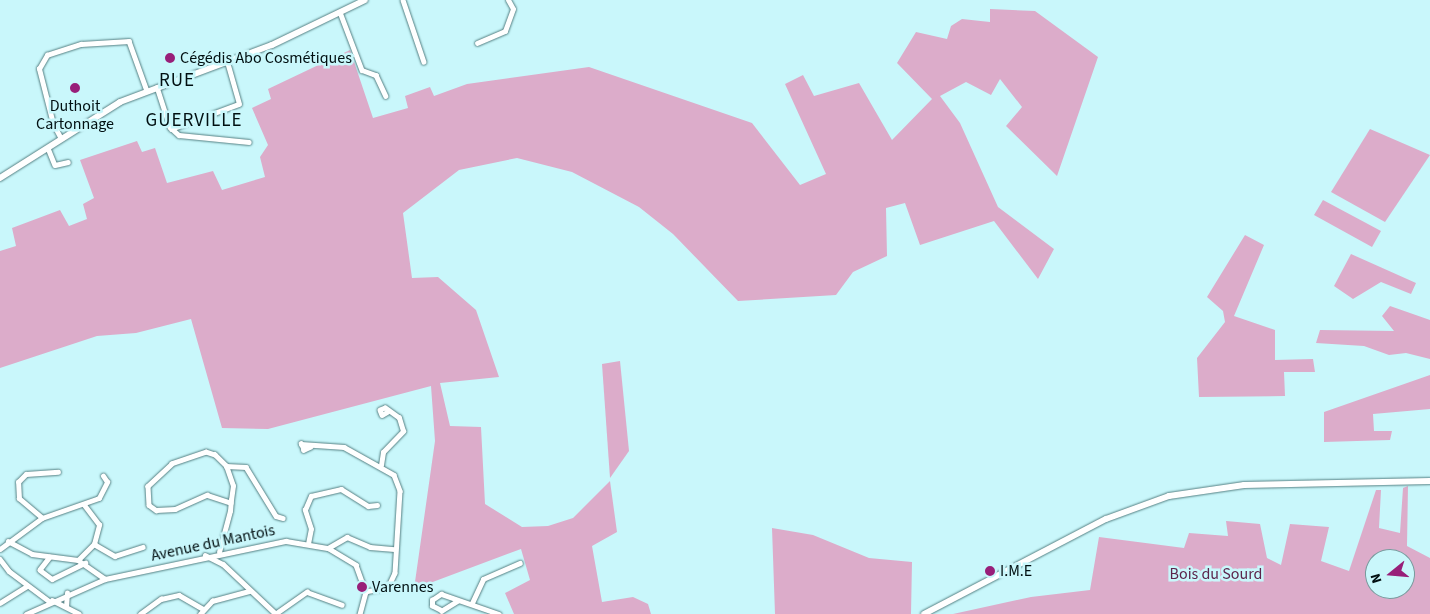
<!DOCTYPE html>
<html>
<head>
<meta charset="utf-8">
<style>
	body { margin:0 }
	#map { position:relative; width:1430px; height:614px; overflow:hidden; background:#c9f7fb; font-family:"Source Sans 3",sans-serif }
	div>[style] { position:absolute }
	.forest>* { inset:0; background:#dcacca }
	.roads { filter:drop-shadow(0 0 1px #558083) drop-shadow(0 0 1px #558083) }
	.street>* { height:4.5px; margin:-2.25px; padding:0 2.25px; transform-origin:2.25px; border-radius:2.25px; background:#fff }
	.secondary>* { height:6px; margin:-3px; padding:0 3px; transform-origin:3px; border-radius:3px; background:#fff }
	.dots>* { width:14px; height:14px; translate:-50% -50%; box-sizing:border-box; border:2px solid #c9f7fb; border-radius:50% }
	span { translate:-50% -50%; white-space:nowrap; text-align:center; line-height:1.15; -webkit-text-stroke:5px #c9f7fb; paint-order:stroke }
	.poi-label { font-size:16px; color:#010f11 }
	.left { translate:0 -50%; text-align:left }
	.street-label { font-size:16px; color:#010f11 }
	.park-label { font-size:16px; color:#5c244b }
	.quarter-label { font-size:19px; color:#010f11; letter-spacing:1px }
	.north { position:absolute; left:1365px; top:549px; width:50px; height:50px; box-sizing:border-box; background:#c9f7fb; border:1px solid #799a9d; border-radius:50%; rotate:253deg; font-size:14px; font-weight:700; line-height:20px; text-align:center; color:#010f11 }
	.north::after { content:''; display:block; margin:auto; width:18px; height:22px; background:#981f79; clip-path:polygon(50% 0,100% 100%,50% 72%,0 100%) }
</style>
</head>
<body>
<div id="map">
	<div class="forest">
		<i style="clip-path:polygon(990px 9px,1035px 11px,1098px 57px,1057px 176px,1006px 126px,1022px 107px,1000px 79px,991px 95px,966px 82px,940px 96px,960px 123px,998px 207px,1054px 249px,1038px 279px,994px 221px,920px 245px,905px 203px,886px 208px,887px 256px,853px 272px,836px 295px,738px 301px,673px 234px,639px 207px,572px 172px,517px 158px,459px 170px,403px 213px,412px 278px,438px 277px,476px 310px,499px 377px,440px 383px,450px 426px,481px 427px,485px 504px,522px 527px,548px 526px,573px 518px,610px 481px,617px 532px,592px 546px,602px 602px,633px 597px,648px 604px,651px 614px,514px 614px,505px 593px,530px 580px,521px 549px,414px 589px,435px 441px,431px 386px,268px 429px,222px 428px,191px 319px,136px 333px,97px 336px,0 368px,0 251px,16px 246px,12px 228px,60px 210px,69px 226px,87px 219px,83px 204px,94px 198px,80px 160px,137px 141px,142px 152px,155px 148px,167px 183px,213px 171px,222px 190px,265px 177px,260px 157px,268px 145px,252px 108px,271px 99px,268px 89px,350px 50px,373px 118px,408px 108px,405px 96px,430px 87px,434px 96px,467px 84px,589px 67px,752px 123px,800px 185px,826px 174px,785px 84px,803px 75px,814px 96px,859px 83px,892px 140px,932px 99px,897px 63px,916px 32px,947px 39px,951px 26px,962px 19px,990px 22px)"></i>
		<i style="clip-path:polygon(1370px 129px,1430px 155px,1385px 222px,1331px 192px)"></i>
		<i style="clip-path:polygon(1323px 200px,1381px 231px,1372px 247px,1314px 215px)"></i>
		<i style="clip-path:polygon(1245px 235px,1264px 245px,1234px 316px,1275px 330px,1275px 360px,1313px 359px,1315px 372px,1284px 372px,1285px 396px,1199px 397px,1197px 358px,1225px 322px,1223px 311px,1207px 297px)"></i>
		<i style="clip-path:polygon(1351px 254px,1416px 283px,1411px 294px,1381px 282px,1353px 299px,1334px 286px)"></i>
		<i style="clip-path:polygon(1390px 306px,1430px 320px,1430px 359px,1406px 353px,1389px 355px,1364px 346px,1316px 343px,1320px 330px,1394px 331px,1382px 316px)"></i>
		<i style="clip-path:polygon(620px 361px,629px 451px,610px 478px,602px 364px)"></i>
		<i style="clip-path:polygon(1430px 375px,1430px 409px,1373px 414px,1374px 431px,1392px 431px,1390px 440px,1324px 442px,1324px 412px)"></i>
		<i style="clip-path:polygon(evenodd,1408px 486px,1407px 546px,1430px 558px,1430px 614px,953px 614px,1031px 597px,1090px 590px,1099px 537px,1184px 548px,1189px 533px,1228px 536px,1226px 521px,1260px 524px,1267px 558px,1281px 565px,1290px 524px,1329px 527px,1321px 561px,1349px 571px,1376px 490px,1381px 490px,1379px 528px,1400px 533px,1403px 488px,1408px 486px,1375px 559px,1405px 559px,1405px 589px,1375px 589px,1375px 559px)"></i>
		<i style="clip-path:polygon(772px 528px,813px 535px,869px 558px,912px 562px,911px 614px,775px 614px)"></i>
	</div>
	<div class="roads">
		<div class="street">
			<i style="left:403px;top:0;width:65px;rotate:71.3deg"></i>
			<i style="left:340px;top:12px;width:62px;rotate:69.2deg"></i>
			<i style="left:362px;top:70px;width:15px;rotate:20deg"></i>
			<i style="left:376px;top:75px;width:23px;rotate:65deg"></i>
			<i style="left:477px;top:43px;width:30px;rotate:-23deg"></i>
			<i style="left:505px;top:31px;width:23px;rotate:-70deg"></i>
			<i style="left:513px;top:9px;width:10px;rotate:-119deg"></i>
			<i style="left:157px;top:87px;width:42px;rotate:72deg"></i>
			<i style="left:170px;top:127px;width:12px;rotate:42deg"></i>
			<i style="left:179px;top:135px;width:70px;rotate:5.7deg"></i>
			<i style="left:171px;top:129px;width:72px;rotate:-20.2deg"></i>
			<i style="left:239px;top:104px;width:44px;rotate:-105.9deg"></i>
			<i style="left:61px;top:139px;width:17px;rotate:-118deg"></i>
			<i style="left:53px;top:124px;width:57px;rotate:-104.3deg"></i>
			<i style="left:39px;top:69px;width:16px;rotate:-60deg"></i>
			<i style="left:47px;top:55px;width:36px;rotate:-18deg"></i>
			<i style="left:81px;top:44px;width:48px;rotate:-3.6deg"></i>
			<i style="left:129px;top:41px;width:53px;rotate:70.2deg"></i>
			<i style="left:48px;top:148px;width:18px;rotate:68deg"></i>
			<i style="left:55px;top:165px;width:13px;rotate:-13deg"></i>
			<i style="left:311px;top:447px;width:8px;rotate:157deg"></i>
			<i style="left:304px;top:450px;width:7px;rotate:-117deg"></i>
			<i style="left:301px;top:444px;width:43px;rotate:4deg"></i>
			<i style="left:344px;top:447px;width:57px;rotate:29.2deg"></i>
			<i style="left:394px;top:475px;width:17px;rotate:69deg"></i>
			<i style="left:400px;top:491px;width:82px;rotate:93.5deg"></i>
			<i style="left:395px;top:573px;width:17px;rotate:115deg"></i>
			<i style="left:388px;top:588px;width:22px;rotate:170deg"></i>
			<i style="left:381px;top:465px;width:13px;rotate:-81deg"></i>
			<i style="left:383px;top:452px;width:29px;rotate:-46deg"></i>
			<i style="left:403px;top:431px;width:14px;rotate:-107deg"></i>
			<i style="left:399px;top:418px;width:17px;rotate:-144deg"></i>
			<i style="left:385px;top:408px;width:5px;rotate:158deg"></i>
			<i style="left:380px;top:410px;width:5px;rotate:68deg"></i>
			<i style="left:382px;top:415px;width:6px;rotate:-31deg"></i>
			<i style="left:226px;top:466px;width:20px;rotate:3deg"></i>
			<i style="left:246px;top:467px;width:57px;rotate:58.5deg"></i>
			<i style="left:276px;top:516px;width:7px;rotate:16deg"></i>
			<i style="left:42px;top:518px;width:30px;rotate:-140deg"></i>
			<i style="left:19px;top:499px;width:17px;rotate:-93deg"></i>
			<i style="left:18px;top:482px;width:11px;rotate:-45deg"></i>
			<i style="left:26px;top:474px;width:32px;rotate:-4deg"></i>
			<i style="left:8px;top:541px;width:27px;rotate:28deg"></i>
			<i style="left:32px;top:554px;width:46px;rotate:7.4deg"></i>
			<i style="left:78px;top:560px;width:33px;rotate:35deg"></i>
			<i style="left:94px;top:544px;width:24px;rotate:30deg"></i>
			<i style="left:115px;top:556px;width:29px;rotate:-18deg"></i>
			<i style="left:308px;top:544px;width:15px;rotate:-79deg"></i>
			<i style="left:311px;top:529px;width:20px;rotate:-108deg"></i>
			<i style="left:305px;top:510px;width:15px;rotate:-67deg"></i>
			<i style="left:311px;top:496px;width:31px;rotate:-13deg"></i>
			<i style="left:341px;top:489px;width:32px;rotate:32deg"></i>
			<i style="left:368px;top:506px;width:9px;rotate:-6deg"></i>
			<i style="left:328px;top:548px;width:22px;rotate:-30deg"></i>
			<i style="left:347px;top:537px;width:25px;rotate:23deg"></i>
			<i style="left:370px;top:547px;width:24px;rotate:5deg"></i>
			<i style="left:0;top:549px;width:52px;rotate:-36.4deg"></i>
			<i style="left:42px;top:518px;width:60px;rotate:-19.3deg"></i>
			<i style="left:99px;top:498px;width:18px;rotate:-63deg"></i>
			<i style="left:107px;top:482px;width:7px;rotate:-124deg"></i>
			<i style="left:219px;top:552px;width:42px;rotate:-75deg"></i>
			<i style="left:230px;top:511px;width:11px;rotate:-85deg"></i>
			<i style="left:231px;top:500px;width:14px;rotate:-82deg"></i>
			<i style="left:233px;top:486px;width:21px;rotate:-109deg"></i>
			<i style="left:226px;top:466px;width:16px;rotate:-135deg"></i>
			<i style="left:215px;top:455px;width:9px;rotate:-162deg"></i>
			<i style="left:206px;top:452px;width:36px;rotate:161deg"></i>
			<i style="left:172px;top:464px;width:33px;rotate:137deg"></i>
			<i style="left:148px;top:486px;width:19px;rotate:87deg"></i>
			<i style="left:149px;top:505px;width:9px;rotate:36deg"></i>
			<i style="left:156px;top:510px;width:19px;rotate:-3deg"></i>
			<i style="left:175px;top:509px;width:35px;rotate:-24deg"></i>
			<i style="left:207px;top:495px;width:25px;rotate:18deg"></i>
			<i style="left:205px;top:555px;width:20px;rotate:27deg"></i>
			<i style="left:223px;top:564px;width:73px;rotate:43.3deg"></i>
			<i style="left:50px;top:557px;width:16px;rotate:128deg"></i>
			<i style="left:40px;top:570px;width:15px;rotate:37deg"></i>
			<i style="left:52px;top:579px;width:37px;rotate:-26deg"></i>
			<i style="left:0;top:559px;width:15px;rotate:53deg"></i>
			<i style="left:9px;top:571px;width:50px;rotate:36.9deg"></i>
			<i style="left:78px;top:560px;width:23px;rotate:-45deg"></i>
			<i style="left:94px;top:544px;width:20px;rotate:-75deg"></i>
			<i style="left:99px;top:525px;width:25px;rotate:-127deg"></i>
			<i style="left:52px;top:600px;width:30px;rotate:27deg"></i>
			<i style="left:458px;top:601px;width:19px;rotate:148deg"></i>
			<i style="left:442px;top:611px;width:11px;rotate:-153deg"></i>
			<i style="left:432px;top:606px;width:6px;rotate:-90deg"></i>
			<i style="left:432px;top:600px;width:11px;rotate:-34deg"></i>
			<i style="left:441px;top:594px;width:61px;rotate:19deg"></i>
			<i style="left:0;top:603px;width:32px;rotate:-32deg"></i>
			<i style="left:472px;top:603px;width:26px;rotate:-65deg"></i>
			<i style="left:483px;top:579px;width:40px;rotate:-23.4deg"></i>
			<i style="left:66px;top:607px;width:14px;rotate:-86deg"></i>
			<i style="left:26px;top:614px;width:86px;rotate:-23.9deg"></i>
			<i style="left:105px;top:579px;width:185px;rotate:-11.9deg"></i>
			<i style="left:286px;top:541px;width:43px;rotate:9.5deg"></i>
			<i style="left:328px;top:548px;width:33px;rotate:31deg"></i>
			<i style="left:356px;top:565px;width:29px;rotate:70deg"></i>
			<i style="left:366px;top:592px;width:23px;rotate:105deg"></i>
			<i style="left:140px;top:614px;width:26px;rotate:-36deg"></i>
			<i style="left:161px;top:599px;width:18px;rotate:-13deg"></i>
			<i style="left:179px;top:595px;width:28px;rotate:30deg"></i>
			<i style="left:200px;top:614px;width:18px;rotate:-47deg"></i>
			<i style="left:212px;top:601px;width:39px;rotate:-15deg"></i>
			<i style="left:275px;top:614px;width:39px;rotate:-35deg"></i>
			<i style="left:307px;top:592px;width:37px;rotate:20deg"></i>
		</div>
		<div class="secondary">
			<i style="left:0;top:178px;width:142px;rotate:-32.3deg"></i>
			<i style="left:120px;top:102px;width:162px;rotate:-20.6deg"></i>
			<i style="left:272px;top:45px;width:103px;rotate:-25.8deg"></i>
			<i style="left:924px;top:614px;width:205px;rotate:-27.6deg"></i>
			<i style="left:1106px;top:519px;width:67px;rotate:-20.1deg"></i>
			<i style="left:1169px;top:496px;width:76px;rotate:-8.3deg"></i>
			<i style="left:1244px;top:485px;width:186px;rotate:-1.2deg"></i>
		</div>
	</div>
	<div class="dots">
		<i style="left:170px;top:58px;background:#981f79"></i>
		<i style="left:75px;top:88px;background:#981f79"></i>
		<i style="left:990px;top:571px;background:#981f79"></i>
		<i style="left:362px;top:587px;background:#981f79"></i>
	</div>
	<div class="poi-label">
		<span class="left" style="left:180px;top:58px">Cégédis Abo Cosmétiques</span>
		<span style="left:75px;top:115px">Duthoit<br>Cartonnage</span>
		<span class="left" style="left:1000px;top:571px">I.M.E</span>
		<span class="left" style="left:372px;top:587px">Varennes</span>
	</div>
	<div class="street-label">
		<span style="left:213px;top:543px;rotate:-12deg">Avenue du Mantois</span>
	</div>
	<div class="park-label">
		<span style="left:1216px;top:574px">Bois du Sourd</span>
	</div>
	<div class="quarter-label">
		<span style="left:177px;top:81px">RUE</span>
		<span style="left:194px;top:121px">GUERVILLE</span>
	</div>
	<div class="north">N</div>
</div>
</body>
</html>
